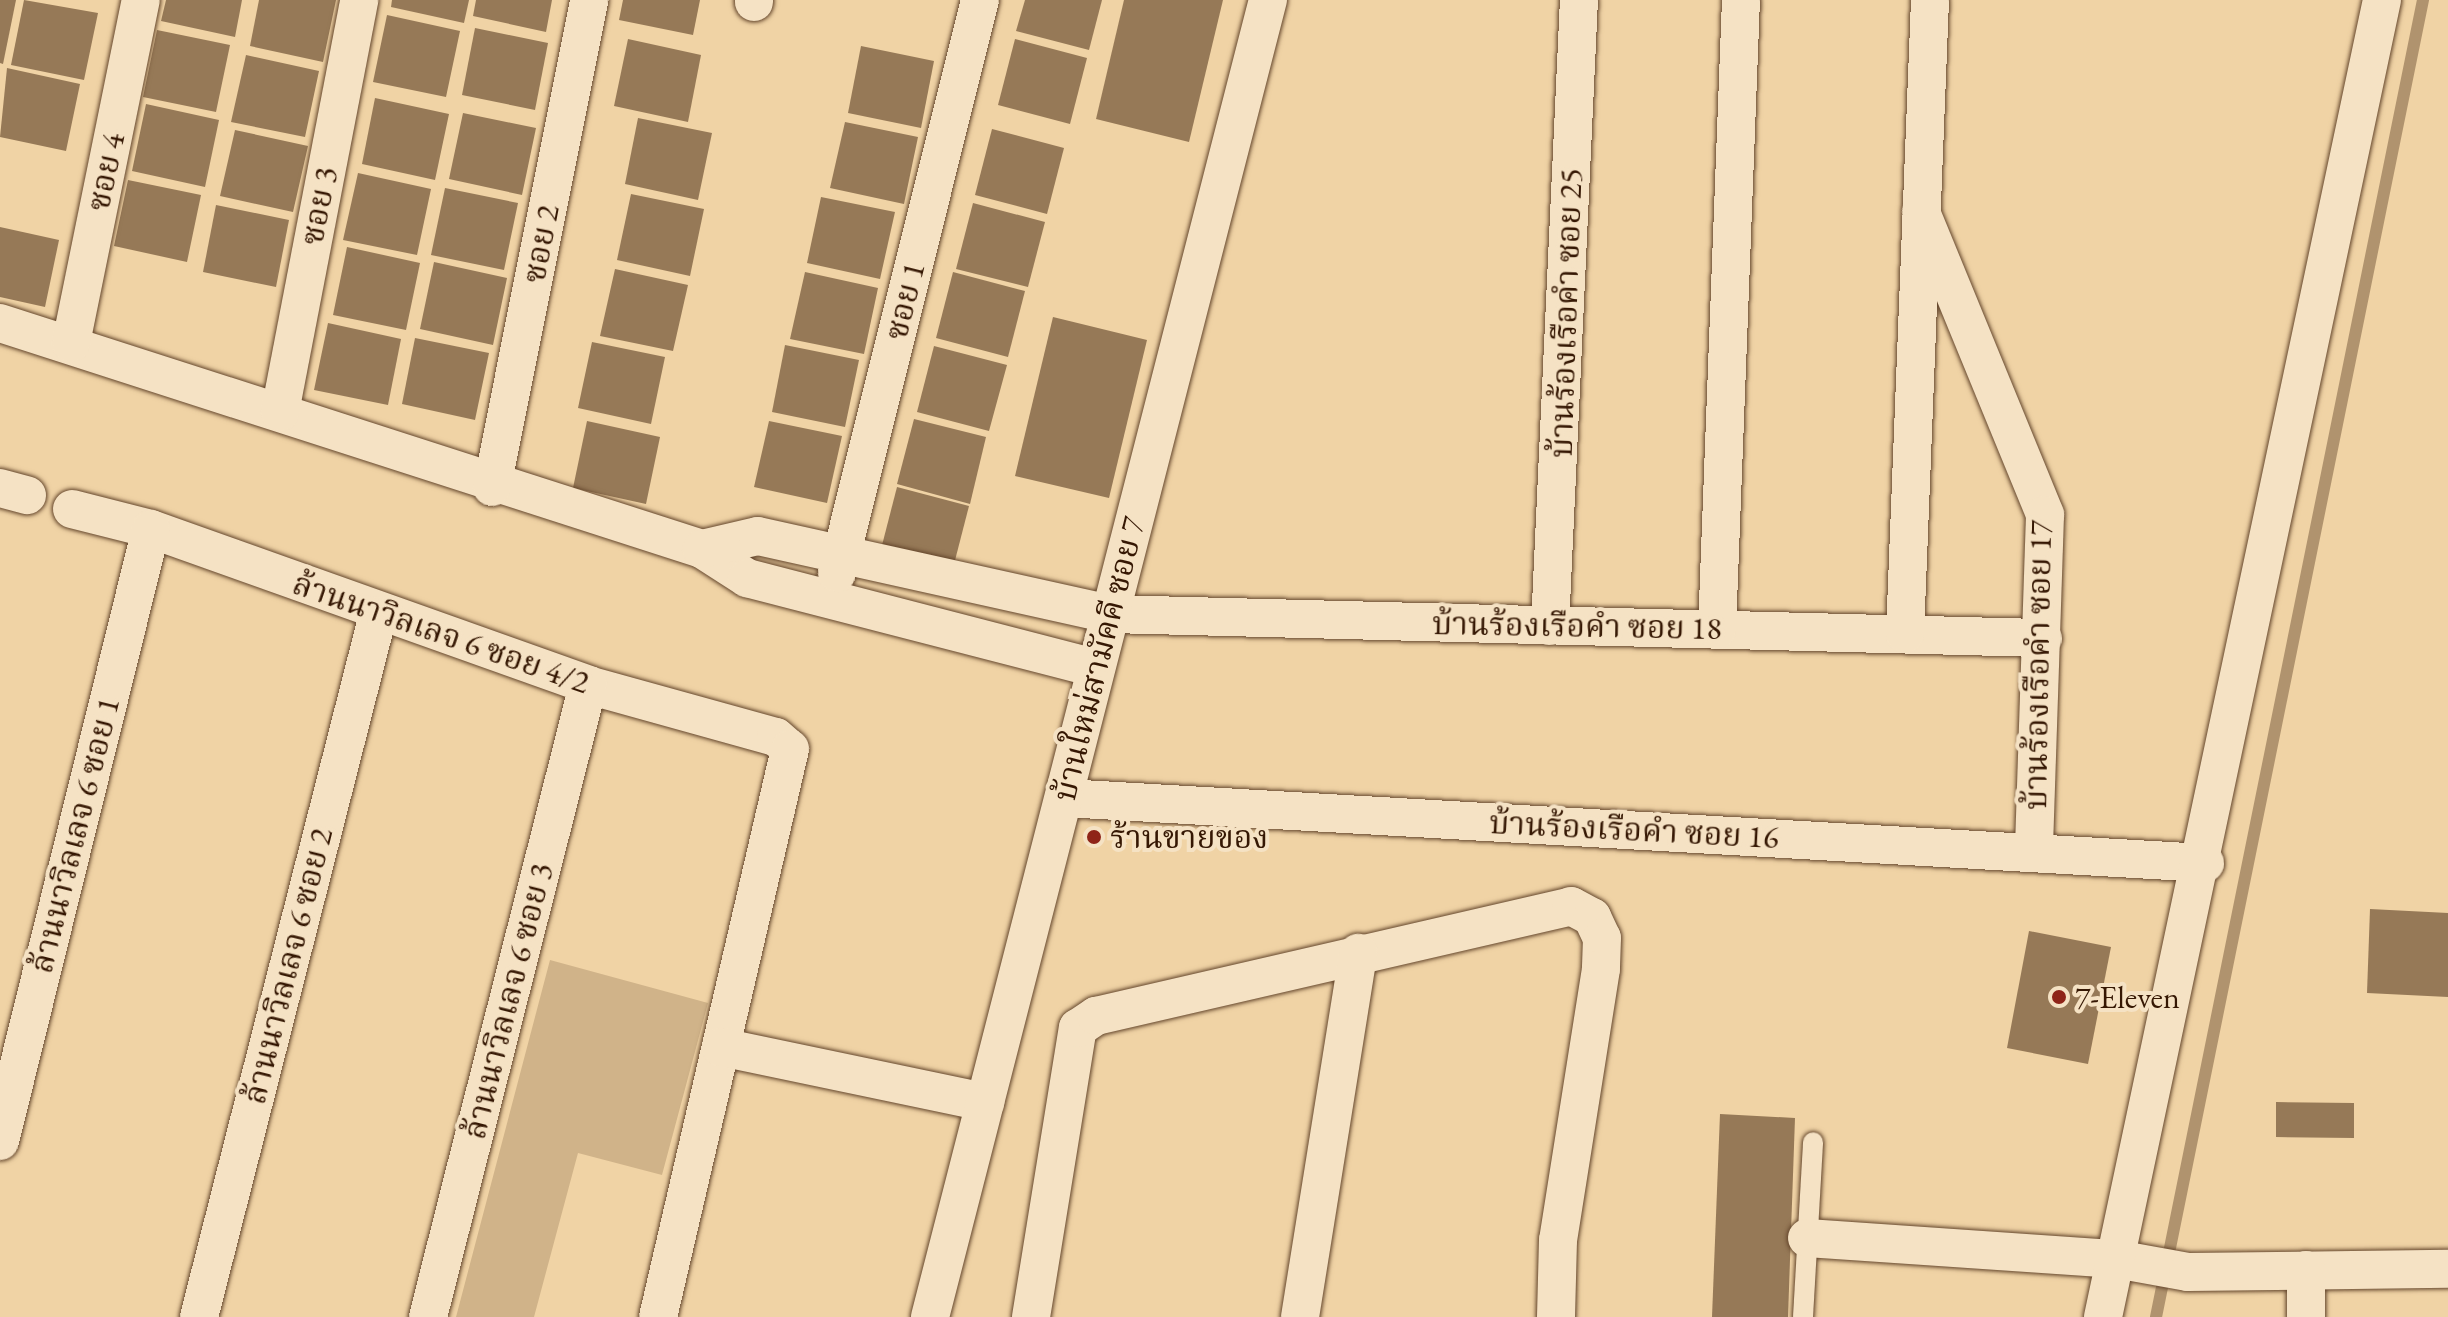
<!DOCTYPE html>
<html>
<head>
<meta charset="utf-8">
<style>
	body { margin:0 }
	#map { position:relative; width:2448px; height:1317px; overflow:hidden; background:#f0d3a5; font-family:"EB Garamond","Noto Serif Thai",serif }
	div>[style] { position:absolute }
	.green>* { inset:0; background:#d0b389 }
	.stream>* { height:12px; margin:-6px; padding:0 6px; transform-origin:6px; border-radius:6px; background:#b0936e }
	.building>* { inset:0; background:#967957 }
	.roads { filter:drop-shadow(0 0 2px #64462c) drop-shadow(0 0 2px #64462c) }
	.service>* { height:20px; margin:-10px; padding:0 10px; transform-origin:10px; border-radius:10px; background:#f5e2c4 }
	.minor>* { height:38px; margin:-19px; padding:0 19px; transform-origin:19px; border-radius:19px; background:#f5e2c4 }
	.dots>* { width:22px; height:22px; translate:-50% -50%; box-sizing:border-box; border:4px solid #f5e2c4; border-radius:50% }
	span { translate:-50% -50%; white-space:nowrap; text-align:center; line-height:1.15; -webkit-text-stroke:8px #f5e2c4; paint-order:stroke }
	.street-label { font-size:32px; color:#351703 }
	.poi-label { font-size:32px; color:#351703 }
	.left { translate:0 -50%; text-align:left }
</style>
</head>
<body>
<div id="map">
	<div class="green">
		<i style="clip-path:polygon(550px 960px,708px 1003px,662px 1175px,578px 1153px,534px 1317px,456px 1317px)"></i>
	</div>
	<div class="stream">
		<i style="left:2156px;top:1317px;width:1344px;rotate:-78.54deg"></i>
	</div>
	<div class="building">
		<i style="clip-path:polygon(0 0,16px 0,3px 64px,0 63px)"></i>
		<i style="clip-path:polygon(24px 0,98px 13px,84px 80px,11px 65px)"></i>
		<i style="clip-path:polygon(166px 0,242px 0,235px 37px,161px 21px)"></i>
		<i style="clip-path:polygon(259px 0,336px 0,323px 62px,250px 46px)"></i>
		<i style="clip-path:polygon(392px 0,469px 0,464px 23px,391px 7px)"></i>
		<i style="clip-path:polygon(476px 0,552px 0,546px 32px,473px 16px)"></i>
		<i style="clip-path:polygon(623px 0,700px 0,693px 35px,619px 20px)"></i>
		<i style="clip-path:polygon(1025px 0,1102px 0,1089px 50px,1016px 31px)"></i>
		<i style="clip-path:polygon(1124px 0,1223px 0,1189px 142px,1096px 119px)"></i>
		<i style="clip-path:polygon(387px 15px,460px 31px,446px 97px,373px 82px)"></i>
		<i style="clip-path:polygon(475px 28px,548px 43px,535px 110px,462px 95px)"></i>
		<i style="clip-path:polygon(157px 30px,230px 45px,216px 112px,143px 97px)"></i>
		<i style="clip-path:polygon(628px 39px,701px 55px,688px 122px,614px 106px)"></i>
		<i style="clip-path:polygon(1015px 39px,1087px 58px,1070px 124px,998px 105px)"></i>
		<i style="clip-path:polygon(861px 46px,934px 61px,921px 128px,848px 113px)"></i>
		<i style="clip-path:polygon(246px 55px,319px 71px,305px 137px,231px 122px)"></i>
		<i style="clip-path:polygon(7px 68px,80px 84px,66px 151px,0 137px)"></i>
		<i style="clip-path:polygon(375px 98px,449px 114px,435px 180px,362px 164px)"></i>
		<i style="clip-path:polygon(146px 104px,219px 120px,205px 187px,132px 171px)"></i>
		<i style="clip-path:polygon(463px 113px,536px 128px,522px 195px,449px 179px)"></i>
		<i style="clip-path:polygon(638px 118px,712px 133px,698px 200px,625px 184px)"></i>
		<i style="clip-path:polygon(845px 122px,918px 137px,904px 204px,830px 188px)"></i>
		<i style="clip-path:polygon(992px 129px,1064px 148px,1047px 214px,975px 195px)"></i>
		<i style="clip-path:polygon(235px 130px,308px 146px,293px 212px,220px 196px)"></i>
		<i style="clip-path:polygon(358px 173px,431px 189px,417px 255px,343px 240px)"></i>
		<i style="clip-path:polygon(128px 180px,201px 195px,187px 262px,114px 246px)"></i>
		<i style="clip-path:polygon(445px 188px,518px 203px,504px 270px,431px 255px)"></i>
		<i style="clip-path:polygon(631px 194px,704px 209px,690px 276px,617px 260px)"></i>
		<i style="clip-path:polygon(821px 197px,895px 212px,880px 279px,807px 263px)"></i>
		<i style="clip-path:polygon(973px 203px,1045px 222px,1028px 287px,956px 269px)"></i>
		<i style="clip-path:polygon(216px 205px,289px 220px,276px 287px,203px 272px)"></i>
		<i style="clip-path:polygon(0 227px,59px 240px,45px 307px,0 297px)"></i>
		<i style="clip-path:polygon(347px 247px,420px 263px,406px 330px,333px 315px)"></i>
		<i style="clip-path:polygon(434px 262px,507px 278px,493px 345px,420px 329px)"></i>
		<i style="clip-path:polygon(615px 269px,688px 285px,673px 351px,600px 336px)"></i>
		<i style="clip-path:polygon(805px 272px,878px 288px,864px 354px,790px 339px)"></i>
		<i style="clip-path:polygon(953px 272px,1025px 291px,1008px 357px,936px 338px)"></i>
		<i style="clip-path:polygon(1053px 317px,1147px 340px,1109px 498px,1015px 476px)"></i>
		<i style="clip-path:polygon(328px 323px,401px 339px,388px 405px,314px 390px)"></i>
		<i style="clip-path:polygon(415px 338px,489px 353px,475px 420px,402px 404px)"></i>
		<i style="clip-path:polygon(592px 342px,665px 357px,651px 424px,578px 408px)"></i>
		<i style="clip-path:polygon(785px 345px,859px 360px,845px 427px,772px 412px)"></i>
		<i style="clip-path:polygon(934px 346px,1007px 365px,989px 431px,917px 412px)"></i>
		<i style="clip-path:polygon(914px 419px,986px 437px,970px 504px,897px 484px)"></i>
		<i style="clip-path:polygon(587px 421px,660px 437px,646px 504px,573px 488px)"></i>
		<i style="clip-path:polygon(769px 421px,842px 436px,827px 503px,754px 487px)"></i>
		<i style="clip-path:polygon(897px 487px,969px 506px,952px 572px,880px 553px)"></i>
		<i style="clip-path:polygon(2370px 909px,2448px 913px,2448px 997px,2367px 993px)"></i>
		<i style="clip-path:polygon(2029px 931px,2111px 947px,2088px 1064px,2007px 1048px)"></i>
		<i style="clip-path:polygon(2276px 1102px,2354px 1103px,2354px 1138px,2276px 1137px)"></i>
		<i style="clip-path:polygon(1720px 1114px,1795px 1118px,1788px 1317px,1712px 1317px)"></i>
	</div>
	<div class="roads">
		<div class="service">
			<i style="left:1803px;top:1317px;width:175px;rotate:-86.7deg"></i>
		</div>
		<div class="minor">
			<i style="left:754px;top:2px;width:2px;rotate:-90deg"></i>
			<i style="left:1921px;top:212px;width:327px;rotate:67.7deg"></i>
			<i style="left:2045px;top:515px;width:338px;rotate:91.9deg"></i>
			<i style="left:0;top:323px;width:737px;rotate:17.85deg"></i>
			<i style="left:702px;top:549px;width:54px;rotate:32.8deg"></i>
			<i style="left:747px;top:578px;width:360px;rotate:14.5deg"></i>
			<i style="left:71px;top:343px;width:350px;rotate:-78.5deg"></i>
			<i style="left:280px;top:412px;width:420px;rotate:-79.1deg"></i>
			<i style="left:492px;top:487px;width:497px;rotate:-78.7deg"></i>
			<i style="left:0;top:488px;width:28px;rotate:15deg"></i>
			<i style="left:72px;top:509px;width:81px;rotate:14.2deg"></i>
			<i style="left:151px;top:529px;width:464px;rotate:19.6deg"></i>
			<i style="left:588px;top:685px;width:195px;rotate:15.5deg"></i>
			<i style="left:776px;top:737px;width:18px;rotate:41deg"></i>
			<i style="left:790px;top:749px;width:583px;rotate:103.08deg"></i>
			<i style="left:702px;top:549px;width:57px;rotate:-13.1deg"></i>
			<i style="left:758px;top:536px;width:362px;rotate:12.5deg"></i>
			<i style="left:1111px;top:614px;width:932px;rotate:1.48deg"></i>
			<i style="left:837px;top:573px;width:591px;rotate:-75.99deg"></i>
			<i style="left:1550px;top:626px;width:627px;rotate:-87.35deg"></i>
			<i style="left:1717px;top:630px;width:630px;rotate:-87.82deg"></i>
			<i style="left:1905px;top:634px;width:634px;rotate:-87.74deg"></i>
			<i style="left:1064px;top:798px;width:1143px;rotate:3.26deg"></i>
			<i style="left:721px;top:1047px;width:270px;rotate:11.8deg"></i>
			<i style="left:0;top:1141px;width:630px;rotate:-76.14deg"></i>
			<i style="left:1807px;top:1238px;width:310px;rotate:3.9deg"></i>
			<i style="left:2116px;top:1259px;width:73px;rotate:10.2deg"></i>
			<i style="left:2188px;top:1272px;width:260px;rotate:-0.7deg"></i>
			<i style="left:199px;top:1317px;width:724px;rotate:-75.7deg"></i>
			<i style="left:428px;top:1317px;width:652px;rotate:-75.79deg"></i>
			<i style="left:930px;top:1317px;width:1360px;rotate:-75.61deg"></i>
			<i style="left:1031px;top:1317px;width:293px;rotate:-80.8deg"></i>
			<i style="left:1078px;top:1028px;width:22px;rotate:-34deg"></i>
			<i style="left:1096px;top:1016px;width:488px;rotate:-13deg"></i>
			<i style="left:1571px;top:906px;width:24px;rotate:28deg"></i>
			<i style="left:1592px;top:917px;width:23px;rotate:65deg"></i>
			<i style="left:1602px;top:938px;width:31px;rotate:92deg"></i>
			<i style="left:1601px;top:969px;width:274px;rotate:99deg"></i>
			<i style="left:1558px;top:1240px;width:77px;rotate:91.5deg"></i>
			<i style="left:1300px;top:1317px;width:369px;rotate:-80.9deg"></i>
			<i style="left:2103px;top:1317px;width:1346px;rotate:-78.04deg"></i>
			<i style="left:2306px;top:1317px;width:47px;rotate:-90deg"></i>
		</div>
	</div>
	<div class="dots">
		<i style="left:1094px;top:837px;background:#8f2418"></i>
		<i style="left:2059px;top:997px;background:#8f2418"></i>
	</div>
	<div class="street-label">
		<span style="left:106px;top:172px;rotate:-78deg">ซอย 4</span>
		<span style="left:319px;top:206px;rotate:-79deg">ซอย 3</span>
		<span style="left:541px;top:244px;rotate:-79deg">ซอย 2</span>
		<span style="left:905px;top:301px;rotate:-76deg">ซอย 1</span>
		<span style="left:1566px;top:313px;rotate:-88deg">บ้านร้องเรือคำ ซอย 25</span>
		<span style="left:1577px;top:626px;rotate:1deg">บ้านร้องเรือคำ ซอย 18</span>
		<span style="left:441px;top:633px;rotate:19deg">ล้านนาวิลเลจ 6 ซอย 4/2</span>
		<span style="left:1099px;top:659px;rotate:-76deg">บ้านใหม่สามัคคี ซอย 7</span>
		<span style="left:2038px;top:665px;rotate:-89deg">บ้านร้องเรือคำ ซอย 17</span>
		<span style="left:1634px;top:830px;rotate:3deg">บ้านร้องเรือคำ ซอย 16</span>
		<span style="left:75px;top:835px;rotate:-76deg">ล้านนาวิลเลจ 6 ซอย 1</span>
		<span style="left:288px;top:966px;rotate:-76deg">ล้านนาวิลเลจ 6 ซอย 2</span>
		<span style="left:508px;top:1001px;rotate:-76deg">ล้านนาวิลเลจ 6 ซอย 3</span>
	</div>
	<div class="poi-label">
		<span class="left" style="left:1110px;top:837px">ร้านขายของ</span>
		<span class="left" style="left:2075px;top:997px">7-Eleven</span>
	</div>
</div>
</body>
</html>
